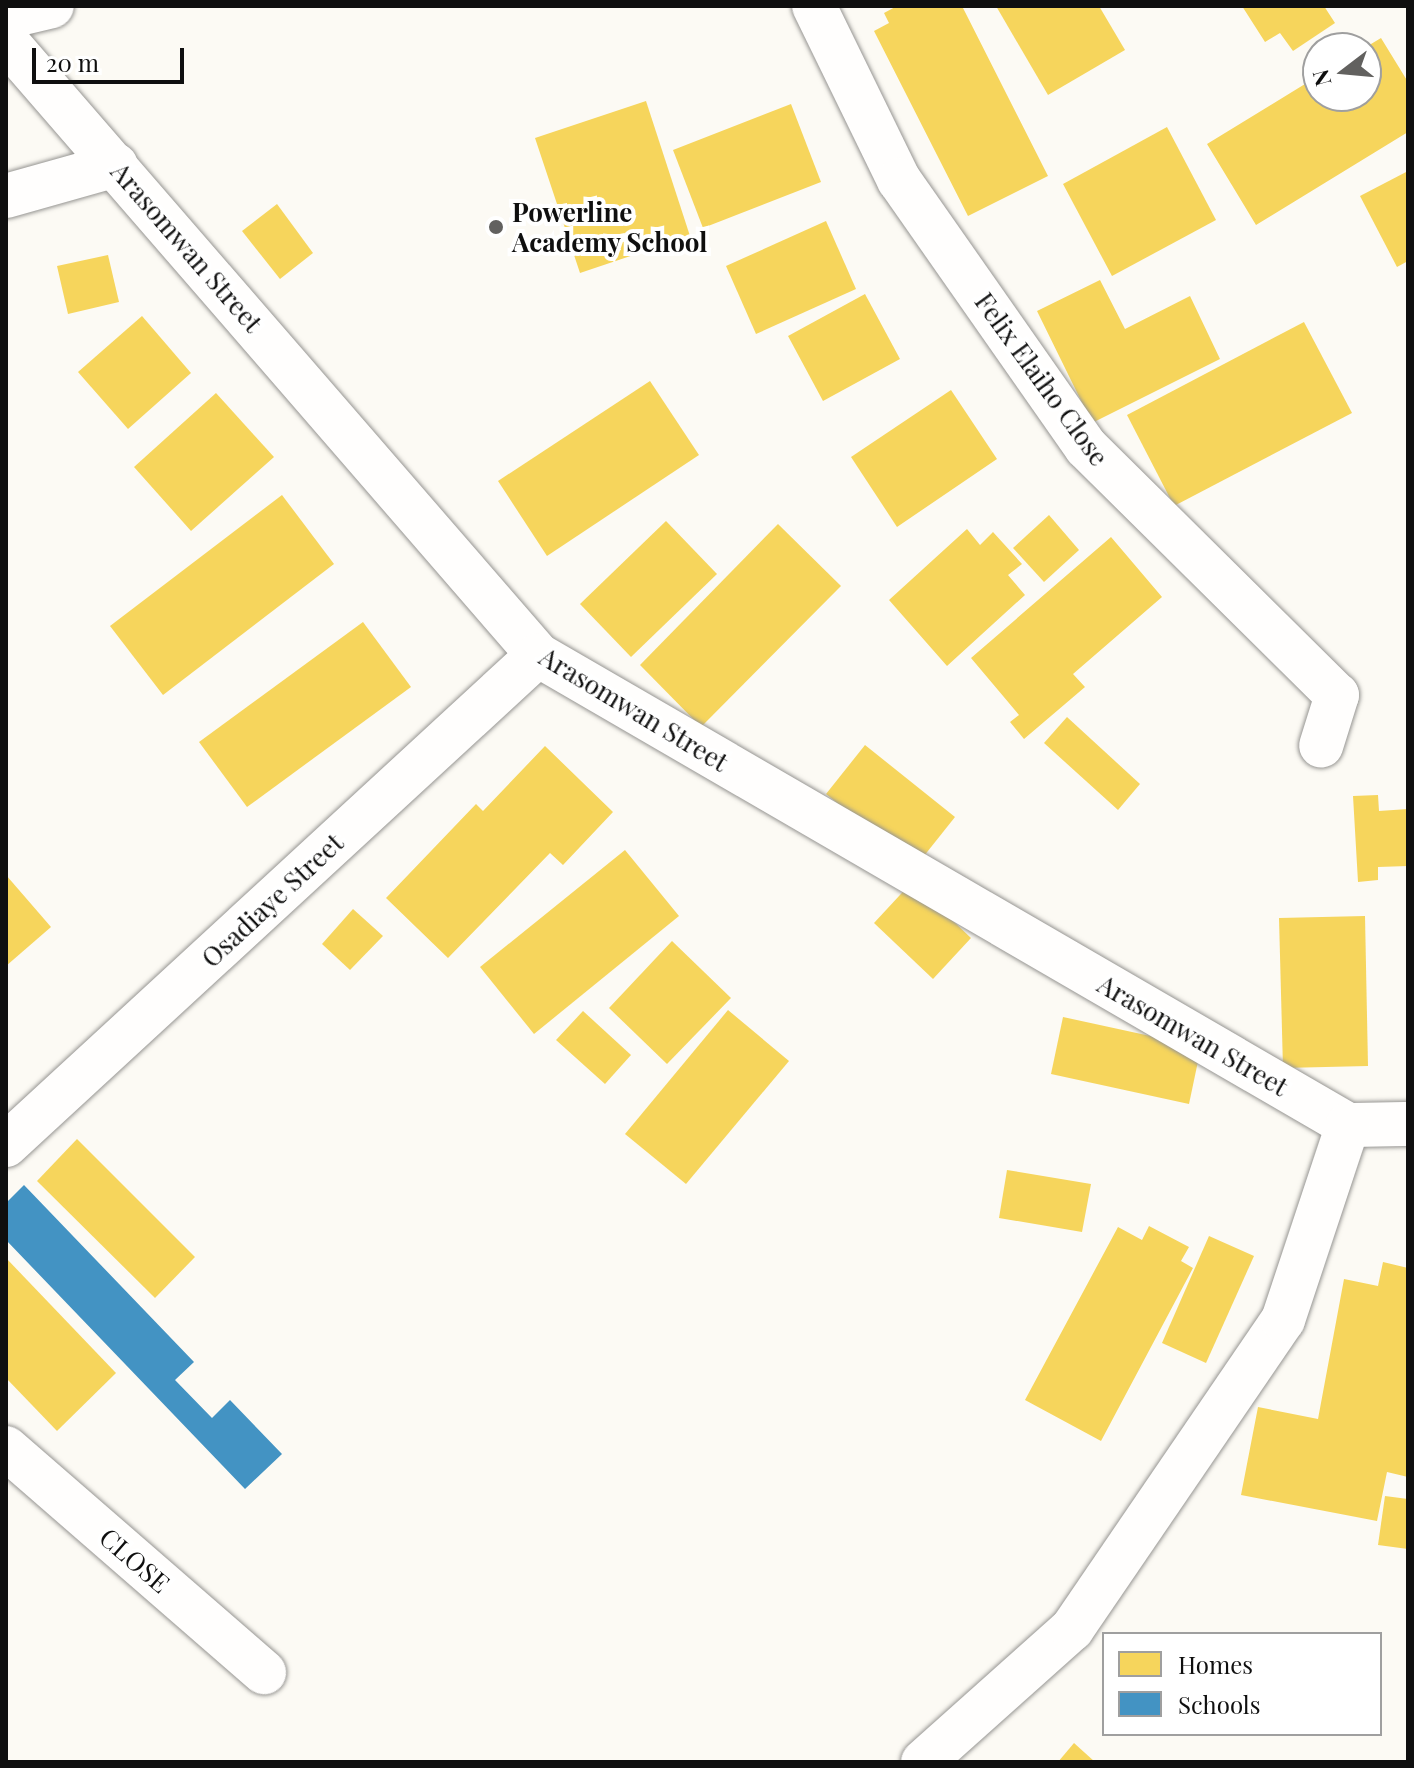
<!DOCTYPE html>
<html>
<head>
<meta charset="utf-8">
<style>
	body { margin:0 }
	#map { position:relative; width:1414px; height:1768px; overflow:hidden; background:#fcfaf4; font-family:"Playfair Display",serif }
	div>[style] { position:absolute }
	.homes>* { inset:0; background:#f6d55c }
	.schools>* { inset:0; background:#4393c3 }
	.roads { filter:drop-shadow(0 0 2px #969592) drop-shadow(0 0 2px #969592) }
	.minor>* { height:44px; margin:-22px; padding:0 22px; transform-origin:22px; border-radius:22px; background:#fffefd }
	.dots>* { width:22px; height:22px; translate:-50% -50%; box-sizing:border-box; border:4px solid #fff; border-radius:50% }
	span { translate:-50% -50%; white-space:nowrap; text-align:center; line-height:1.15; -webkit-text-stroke:8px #fff; paint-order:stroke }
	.poi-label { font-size:26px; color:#0f0f0f; font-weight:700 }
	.left { translate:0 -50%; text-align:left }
	.street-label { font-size:26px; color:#0f0f0f }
	.frame { position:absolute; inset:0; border:8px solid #0f0f0f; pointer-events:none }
	.legend { position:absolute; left:1102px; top:1632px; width:280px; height:104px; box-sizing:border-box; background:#fff; border:2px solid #9f9f9f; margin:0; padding:10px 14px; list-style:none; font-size:24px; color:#0f0f0f }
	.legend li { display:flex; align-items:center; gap:16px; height:40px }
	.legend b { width:40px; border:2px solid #9f9f9f }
	.north { position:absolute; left:1302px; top:32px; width:80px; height:80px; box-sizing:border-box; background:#fff; border:2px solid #9f9f9f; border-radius:50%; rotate:254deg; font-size:22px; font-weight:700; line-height:32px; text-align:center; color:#0f0f0f }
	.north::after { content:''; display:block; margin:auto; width:28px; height:36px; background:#62615f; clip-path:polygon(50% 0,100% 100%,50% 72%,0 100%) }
	.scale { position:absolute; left:32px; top:48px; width:152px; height:36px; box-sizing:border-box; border:4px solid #0f0f0f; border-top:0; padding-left:10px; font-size:24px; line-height:28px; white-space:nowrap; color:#0f0f0f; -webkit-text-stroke:6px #fff; paint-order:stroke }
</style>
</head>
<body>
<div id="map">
	<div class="homes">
		<i style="clip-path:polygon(897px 6px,962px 6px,1048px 176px,968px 216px,874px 31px,889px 23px,884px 13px)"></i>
		<i style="clip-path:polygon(996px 6px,1099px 6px,1125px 50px,1048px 95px)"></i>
		<i style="clip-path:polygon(1242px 6px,1324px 6px,1335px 23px,1293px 51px,1280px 33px,1265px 42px)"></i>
		<i style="clip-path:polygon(1381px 38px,1408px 82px,1408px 132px,1256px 225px,1207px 144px,1318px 76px,1318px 96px,1366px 96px,1366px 47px)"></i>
		<i style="clip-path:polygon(646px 101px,690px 236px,580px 273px,535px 138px)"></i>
		<i style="clip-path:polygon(791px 104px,821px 182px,703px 228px,673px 150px)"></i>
		<i style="clip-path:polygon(1167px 127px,1216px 220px,1112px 276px,1063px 184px)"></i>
		<i style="clip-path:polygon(1408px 171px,1408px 261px,1397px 267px,1360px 196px)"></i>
		<i style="clip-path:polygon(277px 204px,313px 253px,280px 279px,242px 231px)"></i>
		<i style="clip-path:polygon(826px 221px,856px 289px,756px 334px,726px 266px)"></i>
		<i style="clip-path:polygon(108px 255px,119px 302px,68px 314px,57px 266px)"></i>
		<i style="clip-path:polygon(1100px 280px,1125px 329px,1190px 296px,1220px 359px,1092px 423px,1037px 311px)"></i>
		<i style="clip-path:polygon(865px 294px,900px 359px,823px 401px,788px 336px)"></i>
		<i style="clip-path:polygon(142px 316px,191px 373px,128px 429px,78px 372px)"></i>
		<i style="clip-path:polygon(1304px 322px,1352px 413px,1174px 506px,1127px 415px)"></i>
		<i style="clip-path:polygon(650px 381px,699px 455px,547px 556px,498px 481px)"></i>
		<i style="clip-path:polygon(951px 390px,997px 459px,897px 527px,851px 457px)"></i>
		<i style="clip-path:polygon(216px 393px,274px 457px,191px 531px,134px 467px)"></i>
		<i style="clip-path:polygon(282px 495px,334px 564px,163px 695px,110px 626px)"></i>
		<i style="clip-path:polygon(1049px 515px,1079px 550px,1044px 582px,1013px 548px)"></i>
		<i style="clip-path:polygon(666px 521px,717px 574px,631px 657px,580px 604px)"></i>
		<i style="clip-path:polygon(778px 524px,841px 586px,701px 727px,640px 665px)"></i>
		<i style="clip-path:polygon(967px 529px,980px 545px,993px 532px,1022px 564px,1008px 575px,1025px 595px,947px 666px,889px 600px)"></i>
		<i style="clip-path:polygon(1111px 537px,1162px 597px,1073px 674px,1085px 687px,1024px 739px,1010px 722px,1019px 715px,971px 658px)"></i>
		<i style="clip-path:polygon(363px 622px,411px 687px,247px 807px,199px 742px)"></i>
		<i style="clip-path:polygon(1067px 717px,1140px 784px,1118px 810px,1044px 743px)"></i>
		<i style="clip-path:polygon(865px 745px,955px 817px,916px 866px,826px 794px)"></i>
		<i style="clip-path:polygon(545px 746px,613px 812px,563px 865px,550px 853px,448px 958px,386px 898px,476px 804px,483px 811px)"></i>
		<i style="clip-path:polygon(1378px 795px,1379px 811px,1408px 809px,1408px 866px,1378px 867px,1378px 880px,1358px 882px,1353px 796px)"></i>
		<i style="clip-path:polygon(625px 850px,679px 916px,534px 1034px,480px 967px)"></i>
		<i style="clip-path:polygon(6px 875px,51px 927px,6px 966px)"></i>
		<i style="clip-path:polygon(912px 882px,971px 938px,933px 979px,874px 923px)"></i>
		<i style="clip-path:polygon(353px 909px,383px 936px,350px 970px,322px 944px)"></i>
		<i style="clip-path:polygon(1365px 916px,1368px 1066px,1283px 1068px,1279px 918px)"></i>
		<i style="clip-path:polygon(672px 941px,731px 998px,667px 1064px,609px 1008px)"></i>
		<i style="clip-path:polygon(728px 1010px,789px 1061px,686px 1184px,625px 1134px)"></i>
		<i style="clip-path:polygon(583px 1011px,631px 1055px,605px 1084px,556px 1040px)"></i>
		<i style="clip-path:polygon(1063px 1017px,1201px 1047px,1189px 1104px,1051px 1074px)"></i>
		<i style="clip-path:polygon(77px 1139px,195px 1257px,155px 1298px,37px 1181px)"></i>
		<i style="clip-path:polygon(1007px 1170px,1091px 1184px,1082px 1232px,999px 1218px)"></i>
		<i style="clip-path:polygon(1149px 1226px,1189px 1247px,1181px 1261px,1193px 1268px,1101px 1441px,1025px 1400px,1118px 1227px,1142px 1240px)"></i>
		<i style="clip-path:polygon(1209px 1236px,1254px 1256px,1206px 1363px,1162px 1343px)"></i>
		<i style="clip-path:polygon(6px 1258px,116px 1373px,57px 1431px,6px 1378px)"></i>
		<i style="clip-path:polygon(1383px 1262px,1408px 1268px,1408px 1477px,1387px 1472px,1377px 1521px,1241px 1495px,1258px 1407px,1318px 1419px,1344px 1279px,1378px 1286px)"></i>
		<i style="clip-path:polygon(1385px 1496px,1408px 1499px,1408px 1549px,1378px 1545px)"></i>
		<i style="clip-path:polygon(1074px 1743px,1095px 1762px,1058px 1762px)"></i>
	</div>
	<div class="schools">
		<i style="clip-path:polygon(24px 1185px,194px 1362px,175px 1380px,212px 1418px,230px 1400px,282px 1454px,245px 1489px,6px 1240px,6px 1203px)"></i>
	</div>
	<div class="roads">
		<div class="minor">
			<i style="left:814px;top:6px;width:194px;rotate:64deg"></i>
			<i style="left:899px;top:180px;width:326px;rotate:55deg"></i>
			<i style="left:1086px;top:447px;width:353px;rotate:44.7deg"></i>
			<i style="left:1337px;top:695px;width:53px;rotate:107.4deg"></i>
			<i style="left:6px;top:17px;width:47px;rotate:-13.4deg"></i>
			<i style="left:6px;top:41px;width:812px;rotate:49.09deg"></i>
			<i style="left:538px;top:655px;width:936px;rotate:30.12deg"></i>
			<i style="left:6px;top:196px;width:114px;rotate:-15.7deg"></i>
			<i style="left:1348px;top:1125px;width:60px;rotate:-1deg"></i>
			<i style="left:6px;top:1145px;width:723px;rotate:-42.65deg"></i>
			<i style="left:6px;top:1448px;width:342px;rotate:41deg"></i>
			<i style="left:923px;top:1762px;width:200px;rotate:-41.8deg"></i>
			<i style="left:1072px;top:1629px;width:374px;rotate:-55.7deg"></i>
			<i style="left:1283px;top:1320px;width:206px;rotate:-71.6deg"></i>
		</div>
	</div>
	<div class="dots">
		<i style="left:496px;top:227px;background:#62615f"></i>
	</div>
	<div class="poi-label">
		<span class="left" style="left:512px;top:227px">Powerline<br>Academy School</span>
	</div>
	<div class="street-label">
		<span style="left:187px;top:247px;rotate:49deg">Arasomwan Street</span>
		<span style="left:1042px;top:379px;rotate:54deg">Felix Elaiho Close</span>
		<span style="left:634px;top:709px;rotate:31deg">Arasomwan Street</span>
		<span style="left:272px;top:900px;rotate:-43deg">Osadiaye Street</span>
		<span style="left:1193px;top:1035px;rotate:30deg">Arasomwan Street</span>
		<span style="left:135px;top:1560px;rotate:41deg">CLOSE</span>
	</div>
	<div class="frame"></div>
	<ul class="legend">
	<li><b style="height:22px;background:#f6d55c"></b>Homes</li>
	<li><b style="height:22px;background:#4393c3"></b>Schools</li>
	</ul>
	<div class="north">N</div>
	<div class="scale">20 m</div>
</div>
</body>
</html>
